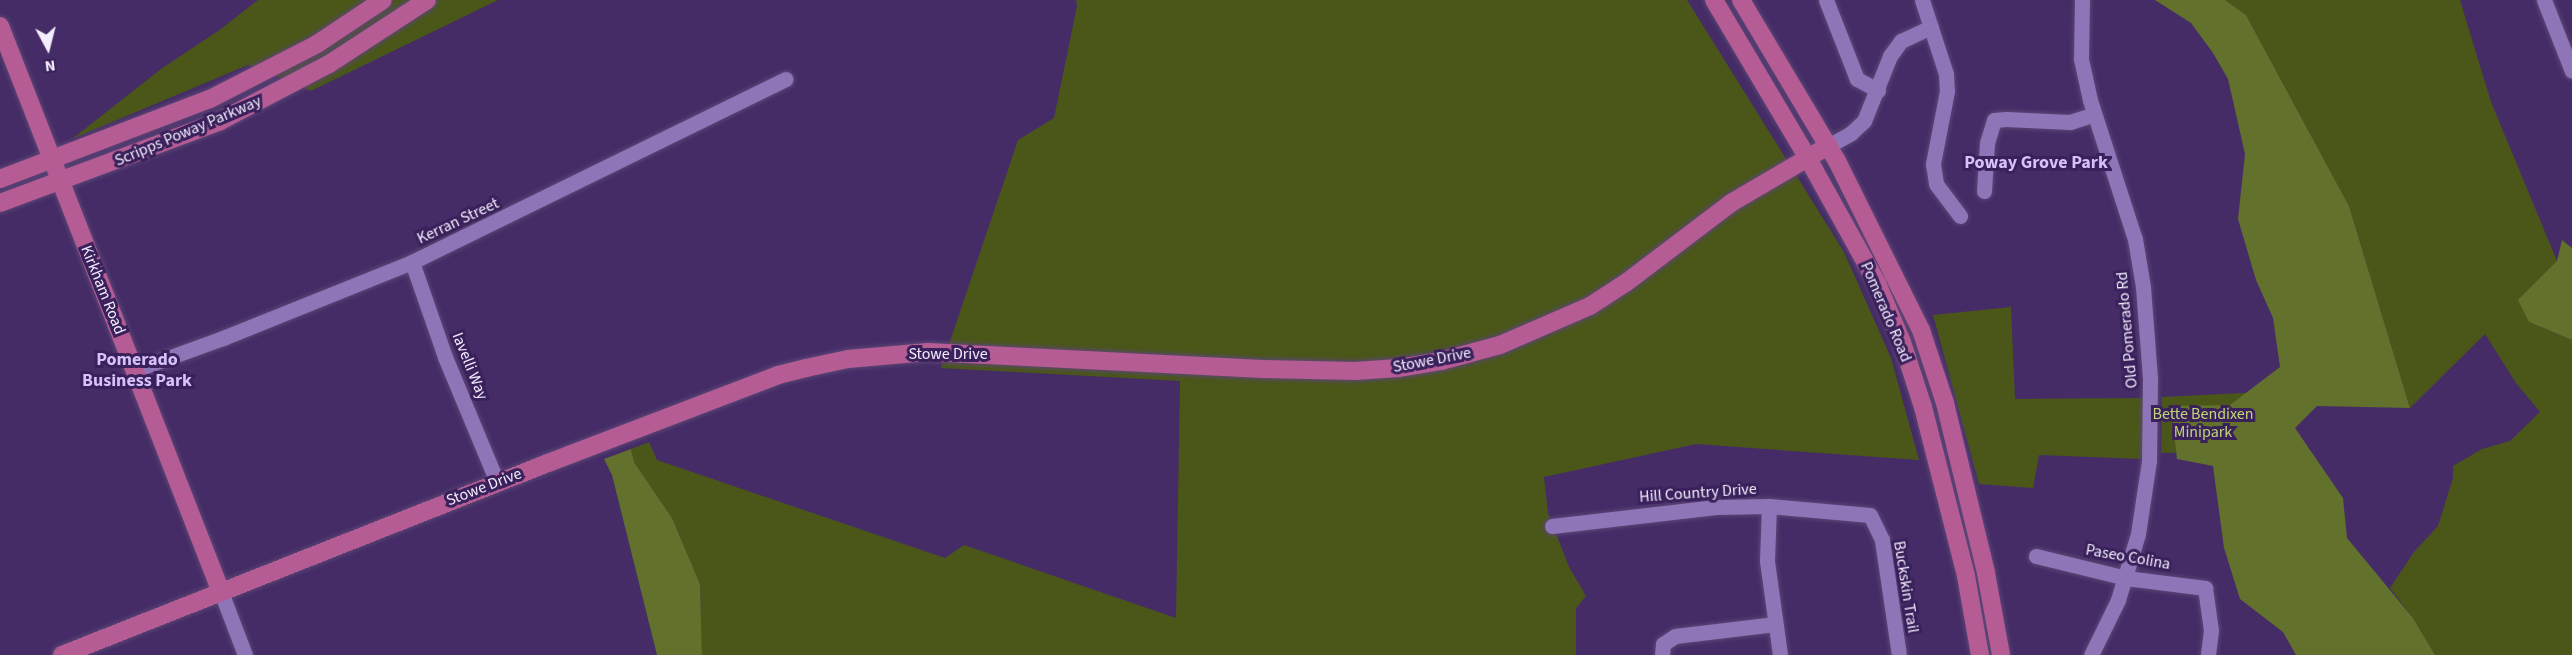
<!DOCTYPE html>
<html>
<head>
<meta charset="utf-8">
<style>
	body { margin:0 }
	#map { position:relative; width:2572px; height:655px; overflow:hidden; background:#452c67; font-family:"Source Sans 3",sans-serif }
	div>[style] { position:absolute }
	.green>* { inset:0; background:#4a5719 }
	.forest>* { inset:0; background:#62712c }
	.roads { filter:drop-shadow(0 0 2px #5c4675) drop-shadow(0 0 2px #5c4675) }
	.minor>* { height:15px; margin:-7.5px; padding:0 7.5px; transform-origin:7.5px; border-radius:7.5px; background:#8d75b7 }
	.major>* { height:18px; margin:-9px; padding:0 9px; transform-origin:9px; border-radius:9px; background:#b55c94 }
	span { translate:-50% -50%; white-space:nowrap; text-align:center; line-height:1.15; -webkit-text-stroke:6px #3a215c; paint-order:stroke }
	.street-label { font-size:16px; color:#f2edfc }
	.park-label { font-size:16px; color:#bfd775 }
	.neighbourhood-label { font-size:18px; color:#d6c2fb; font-weight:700 }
	.north { position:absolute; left:18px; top:18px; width:60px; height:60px; -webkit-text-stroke:4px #3a215c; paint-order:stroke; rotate:173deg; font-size:16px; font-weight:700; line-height:24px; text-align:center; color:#f2edfc }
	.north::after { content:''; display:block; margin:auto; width:21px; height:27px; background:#f2edfc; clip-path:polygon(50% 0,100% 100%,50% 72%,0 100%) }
</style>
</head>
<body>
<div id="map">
	<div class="green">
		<i style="clip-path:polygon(258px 0,498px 0,311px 91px,248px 65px,72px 139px,161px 69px,221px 29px)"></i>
		<i style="clip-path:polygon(1076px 0,1687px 0,1844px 252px,1891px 358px,1919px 460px,1696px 444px,1544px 477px,1548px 513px,1569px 567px,1586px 596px,1576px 608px,1576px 655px,702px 655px,700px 584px,672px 518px,634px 462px,631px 449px,649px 442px,657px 460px,945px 558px,964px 545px,1176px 618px,1180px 381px,941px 368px,1018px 140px,1054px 118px,1077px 6px)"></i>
		<i style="clip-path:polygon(2225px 0,2460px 0,2491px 102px,2557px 261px,2529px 322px,2572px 340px,2572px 655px,2435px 655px,2413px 618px,2390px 588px,2414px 552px,2438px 526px,2453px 478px,2453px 466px,2482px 449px,2510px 441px,2540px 412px,2516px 383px,2485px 334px,2410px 408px,2349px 206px,2246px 15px)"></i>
		<i style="clip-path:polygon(2011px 307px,2015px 399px,2144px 398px,2143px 459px,2039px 455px,2033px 488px,1979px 484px,1933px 315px)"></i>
		<i style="clip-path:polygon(2263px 392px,2253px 451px,2161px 453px,2162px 397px)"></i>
	</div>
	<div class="forest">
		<i style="clip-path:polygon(2155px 0,2225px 0,2246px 15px,2349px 206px,2410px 408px,2317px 406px,2295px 428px,2343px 498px,2347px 538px,2413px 618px,2435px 655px,2296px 655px,2283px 632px,2240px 599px,2224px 548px,2213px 466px,2177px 459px,2171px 406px,2230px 405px,2280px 367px,2273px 318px,2256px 280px,2238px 219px,2245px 154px,2228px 79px,2213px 53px,2191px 23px)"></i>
		<i style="clip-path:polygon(2562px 240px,2572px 248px,2572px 340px,2529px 322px,2518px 300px,2557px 261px)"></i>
		<i style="clip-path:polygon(631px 449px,634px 462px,672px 518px,700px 584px,702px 655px,657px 655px,612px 475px,604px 459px)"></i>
	</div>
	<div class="roads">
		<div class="minor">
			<i style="left:1826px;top:0;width:85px;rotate:68.6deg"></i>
			<i style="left:1857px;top:79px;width:24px;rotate:28deg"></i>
			<i style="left:1922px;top:0;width:78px;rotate:72deg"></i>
			<i style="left:1946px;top:74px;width:17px;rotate:87deg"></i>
			<i style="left:1947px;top:91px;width:74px;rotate:100.9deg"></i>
			<i style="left:1933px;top:164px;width:20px;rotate:81deg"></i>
			<i style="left:1936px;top:184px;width:40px;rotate:53deg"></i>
			<i style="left:2082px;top:0;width:59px;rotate:91deg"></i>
			<i style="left:2081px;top:59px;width:42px;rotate:77.6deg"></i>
			<i style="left:2090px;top:100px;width:146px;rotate:72.1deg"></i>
			<i style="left:2135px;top:239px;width:49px;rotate:80.5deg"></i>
			<i style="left:2143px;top:287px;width:92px;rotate:85.6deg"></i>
			<i style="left:2150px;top:379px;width:82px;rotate:90.7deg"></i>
			<i style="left:2149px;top:461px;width:74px;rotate:98.6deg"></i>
			<i style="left:2138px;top:534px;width:69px;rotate:106.9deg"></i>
			<i style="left:2118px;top:600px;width:61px;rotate:116.1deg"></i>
			<i style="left:2544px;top:0;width:76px;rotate:68.5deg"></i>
			<i style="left:1828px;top:146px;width:26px;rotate:-29deg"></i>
			<i style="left:1851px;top:133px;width:18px;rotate:-43deg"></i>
			<i style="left:1864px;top:121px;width:70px;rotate:-68.2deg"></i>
			<i style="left:1890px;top:56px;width:19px;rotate:-54deg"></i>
			<i style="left:1901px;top:41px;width:33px;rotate:-25deg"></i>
			<i style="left:1984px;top:191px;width:48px;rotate:-86.4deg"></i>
			<i style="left:1987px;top:143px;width:24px;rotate:-73deg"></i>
			<i style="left:1994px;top:120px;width:12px;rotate:-5deg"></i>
			<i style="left:2006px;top:119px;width:64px;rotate:2.7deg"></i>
			<i style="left:2070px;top:122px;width:25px;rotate:-18deg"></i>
			<i style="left:412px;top:262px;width:101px;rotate:70.8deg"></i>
			<i style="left:445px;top:357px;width:135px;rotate:67.4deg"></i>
			<i style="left:135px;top:370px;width:94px;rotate:-20deg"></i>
			<i style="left:223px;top:338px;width:204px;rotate:-21.9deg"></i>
			<i style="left:412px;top:262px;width:416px;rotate:-26.1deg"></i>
			<i style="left:1769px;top:506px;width:55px;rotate:92.1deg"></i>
			<i style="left:1767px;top:561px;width:95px;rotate:82.1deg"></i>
			<i style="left:1552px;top:526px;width:165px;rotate:-6.6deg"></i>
			<i style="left:1716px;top:507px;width:53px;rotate:-1.1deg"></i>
			<i style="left:1769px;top:506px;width:101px;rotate:5.1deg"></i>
			<i style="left:1870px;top:515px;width:28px;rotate:64deg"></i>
			<i style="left:1882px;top:540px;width:116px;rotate:81.6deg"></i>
			<i style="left:2036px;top:556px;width:93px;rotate:13.7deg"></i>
			<i style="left:2126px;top:578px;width:80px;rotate:7.2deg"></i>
			<i style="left:2205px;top:588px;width:42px;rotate:81.9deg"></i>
			<i style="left:2211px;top:630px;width:25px;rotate:97deg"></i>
			<i style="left:221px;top:592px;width:67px;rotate:69.1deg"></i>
			<i style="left:1662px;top:655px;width:11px;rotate:-85deg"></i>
			<i style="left:1663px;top:644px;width:14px;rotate:-34deg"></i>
			<i style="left:1675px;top:636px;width:101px;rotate:-6.8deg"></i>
		</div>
		<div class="major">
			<i style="left:1714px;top:0;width:178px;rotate:59.3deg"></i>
			<i style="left:1805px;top:153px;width:149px;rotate:61deg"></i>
			<i style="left:1877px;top:283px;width:64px;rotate:67deg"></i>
			<i style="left:1902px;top:342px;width:68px;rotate:72.1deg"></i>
			<i style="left:1923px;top:407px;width:174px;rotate:75.7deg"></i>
			<i style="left:1966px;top:576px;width:80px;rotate:80deg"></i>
			<i style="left:1741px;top:0;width:187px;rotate:59.2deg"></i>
			<i style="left:1837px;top:161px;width:189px;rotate:63.6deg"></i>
			<i style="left:1921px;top:330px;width:77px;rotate:71.8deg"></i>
			<i style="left:1945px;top:403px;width:175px;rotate:76.4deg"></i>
			<i style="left:1986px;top:573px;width:83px;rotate:79.6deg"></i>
			<i style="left:0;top:26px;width:608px;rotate:68.67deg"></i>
			<i style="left:0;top:179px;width:225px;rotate:-20.9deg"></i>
			<i style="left:210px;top:99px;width:120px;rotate:-27.2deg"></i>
			<i style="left:317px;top:44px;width:79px;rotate:-33.7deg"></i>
			<i style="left:0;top:203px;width:235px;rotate:-20.4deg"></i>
			<i style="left:220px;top:121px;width:123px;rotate:-27.6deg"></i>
			<i style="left:329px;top:64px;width:117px;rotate:-33.1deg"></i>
			<i style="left:62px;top:655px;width:523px;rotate:-21.56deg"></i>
			<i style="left:548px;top:463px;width:246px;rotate:-20.9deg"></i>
			<i style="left:778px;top:375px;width:29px;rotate:-14deg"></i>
			<i style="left:806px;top:368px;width:43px;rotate:-12.1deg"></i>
			<i style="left:848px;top:359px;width:80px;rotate:-5deg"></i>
			<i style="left:928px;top:352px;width:335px;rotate:2.9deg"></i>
			<i style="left:1263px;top:369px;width:92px;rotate:1.2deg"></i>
			<i style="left:1355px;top:371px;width:43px;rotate:-4deg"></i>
			<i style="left:1398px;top:368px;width:44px;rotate:-9.2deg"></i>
			<i style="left:1441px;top:361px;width:61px;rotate:-15.2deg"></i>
			<i style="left:1500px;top:345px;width:98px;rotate:-23.4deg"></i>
			<i style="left:1590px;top:306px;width:44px;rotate:-33deg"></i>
			<i style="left:1627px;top:282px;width:131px;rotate:-37.2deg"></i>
			<i style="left:1731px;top:203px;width:113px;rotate:-30.4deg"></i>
		</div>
	</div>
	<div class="street-label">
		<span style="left:188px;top:131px;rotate:-23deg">Scripps Poway Parkway</span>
		<span style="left:458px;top:221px;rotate:-25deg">Kerran Street</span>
		<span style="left:103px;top:290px;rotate:68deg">Kirkham Road</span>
		<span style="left:1886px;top:312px;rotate:67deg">Pomerado Road</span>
		<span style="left:2127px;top:330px;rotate:-95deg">Old Pomerado Rd</span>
		<span style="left:948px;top:354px">Stowe Drive</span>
		<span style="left:1432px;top:360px;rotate:-11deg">Stowe Drive</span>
		<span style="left:470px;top:366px;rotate:68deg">Iavelli Way</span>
		<span style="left:484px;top:487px;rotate:-21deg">Stowe Drive</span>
		<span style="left:1698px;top:493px;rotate:-4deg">Hill Country Drive</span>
		<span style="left:2128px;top:557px;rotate:10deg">Paseo Colina</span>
		<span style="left:1906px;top:587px;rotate:81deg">Buckskin Trail</span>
	</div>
	<div class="park-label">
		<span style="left:2203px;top:423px">Bette Bendixen<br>Minipark</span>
	</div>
	<div class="neighbourhood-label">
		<span style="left:2036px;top:163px">Poway Grove Park</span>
		<span style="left:137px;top:371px">Pomerado<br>Business Park</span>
	</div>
	<div class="north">N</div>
</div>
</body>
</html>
